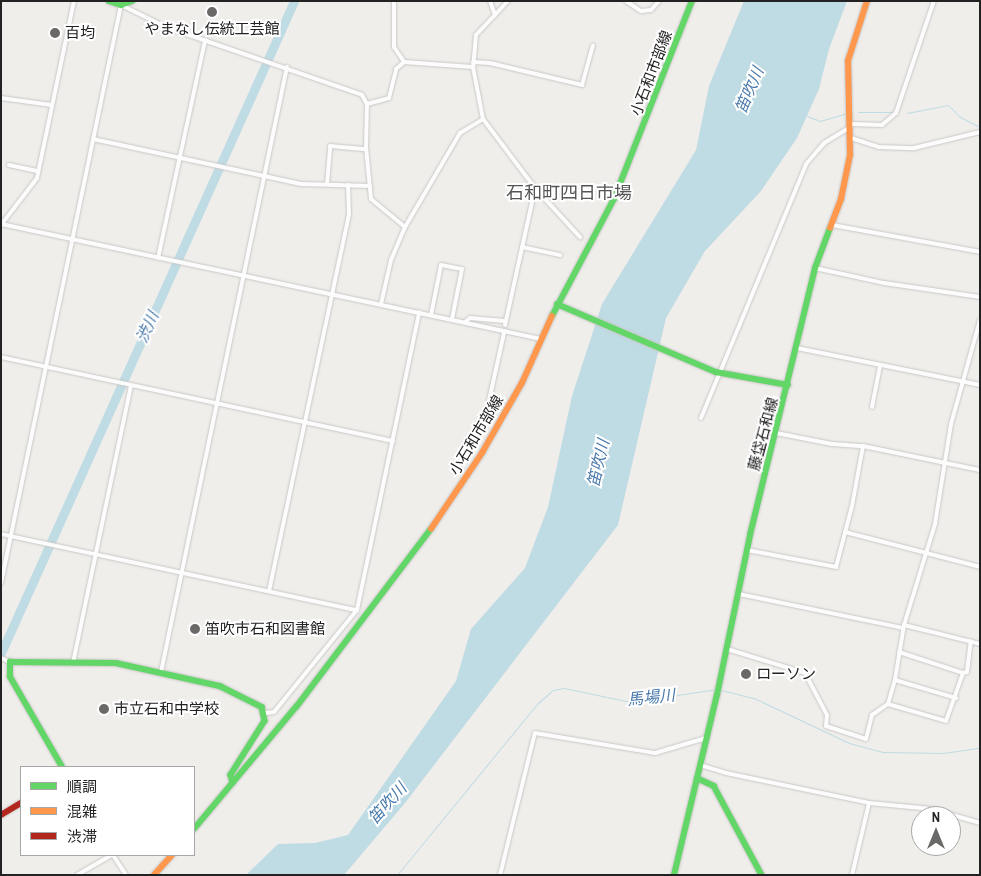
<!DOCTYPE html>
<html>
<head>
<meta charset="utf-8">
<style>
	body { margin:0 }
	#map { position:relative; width:981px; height:876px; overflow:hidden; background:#f0eeeb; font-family:"Archivo Narrow","Noto Sans JP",sans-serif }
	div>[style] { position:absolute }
	.water>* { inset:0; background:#bfdbe3 }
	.stream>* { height:1px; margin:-0.5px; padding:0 0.5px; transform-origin:0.5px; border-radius:0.5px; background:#bfdbe3 }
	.river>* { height:9px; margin:-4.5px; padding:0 4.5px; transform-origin:4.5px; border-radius:4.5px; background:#bfdbe3 }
	.roads { filter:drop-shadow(0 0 1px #c9c8c7) drop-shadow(0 0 1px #c9c8c7) }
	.street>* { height:4px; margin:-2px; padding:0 2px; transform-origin:2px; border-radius:2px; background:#fdfcfc }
	.fast>* { height:5.5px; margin:-2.75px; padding:0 2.75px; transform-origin:2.75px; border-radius:2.75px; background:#63d668 }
	.slow>* { height:5.5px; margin:-2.75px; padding:0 2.75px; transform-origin:2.75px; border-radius:2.75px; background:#ff974d }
	.jam>* { height:5.5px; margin:-2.75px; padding:0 2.75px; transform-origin:2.75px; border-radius:2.75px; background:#b3261e }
	.dots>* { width:14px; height:14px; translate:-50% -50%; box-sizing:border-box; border:2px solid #fff; border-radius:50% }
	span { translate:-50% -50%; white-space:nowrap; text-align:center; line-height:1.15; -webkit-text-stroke:4px #fff; paint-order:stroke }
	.poi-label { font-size:15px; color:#222 }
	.left { translate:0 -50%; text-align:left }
	.street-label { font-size:15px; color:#222 }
	.water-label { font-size:16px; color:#4a7aab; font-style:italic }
	.quarter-label { font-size:18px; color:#555 }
	.frame { position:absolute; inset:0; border:2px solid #222; pointer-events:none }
	.legend { position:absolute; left:20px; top:766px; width:175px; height:90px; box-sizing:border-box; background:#fff; border:1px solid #a7a7a7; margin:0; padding:6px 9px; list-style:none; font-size:15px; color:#222 }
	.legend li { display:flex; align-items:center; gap:10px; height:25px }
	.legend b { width:25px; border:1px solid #a7a7a7 }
	.north { position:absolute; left:911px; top:806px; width:50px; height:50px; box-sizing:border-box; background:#fff; border:1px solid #a7a7a7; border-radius:50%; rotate:0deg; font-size:14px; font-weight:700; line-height:20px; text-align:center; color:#222 }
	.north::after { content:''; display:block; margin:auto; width:18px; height:22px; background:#6a6968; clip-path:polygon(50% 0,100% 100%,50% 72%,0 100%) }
</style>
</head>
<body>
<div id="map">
	<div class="water">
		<i style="clip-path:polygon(744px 1px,847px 1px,829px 49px,819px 89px,797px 138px,761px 191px,705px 251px,666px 318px,618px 525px,405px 803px,344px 875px,246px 875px,278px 844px,315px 843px,348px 835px,456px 681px,471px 629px,525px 568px,548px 507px,572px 396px,602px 304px,696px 150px,709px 86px)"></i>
	</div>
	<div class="stream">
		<i style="left:858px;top:112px;width:36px"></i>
		<i style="left:907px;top:113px;width:42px;rotate:-11deg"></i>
		<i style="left:948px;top:105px;width:17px;rotate:45deg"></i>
		<i style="left:960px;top:117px;width:22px;rotate:27deg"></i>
		<i style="left:807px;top:116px;width:14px;rotate:21deg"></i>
		<i style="left:820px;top:121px;width:26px;rotate:-16deg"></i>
		<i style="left:721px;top:690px;width:36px;rotate:14deg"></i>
		<i style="left:756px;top:699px;width:103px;rotate:25.3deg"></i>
		<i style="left:849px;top:743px;width:35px;rotate:15deg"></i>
		<i style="left:883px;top:752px;width:60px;rotate:1deg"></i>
		<i style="left:943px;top:753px;width:37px;rotate:-8deg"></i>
		<i style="left:397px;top:875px;width:222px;rotate:-50.7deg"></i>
		<i style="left:538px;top:703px;width:20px;rotate:-41deg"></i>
		<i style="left:553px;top:690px;width:11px;rotate:-10deg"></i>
		<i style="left:564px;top:688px;width:68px;rotate:11.8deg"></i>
		<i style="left:631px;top:702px;width:87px;rotate:-8.6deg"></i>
	</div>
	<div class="river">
		<i style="left:1px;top:653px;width:715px;rotate:-65.8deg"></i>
	</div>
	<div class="roads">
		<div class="street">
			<i style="left:394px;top:1px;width:46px;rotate:90deg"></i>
			<i style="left:394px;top:47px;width:18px;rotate:56deg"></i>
			<i style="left:490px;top:1px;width:15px;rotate:70deg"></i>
			<i style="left:508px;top:1px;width:47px;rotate:133.3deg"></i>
			<i style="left:476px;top:35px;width:32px;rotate:95deg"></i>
			<i style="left:473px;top:67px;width:53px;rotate:79.1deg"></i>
			<i style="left:483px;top:119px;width:86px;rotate:53deg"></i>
			<i style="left:535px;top:188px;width:67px;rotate:47.4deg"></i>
			<i style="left:626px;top:1px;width:18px;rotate:34deg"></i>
			<i style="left:641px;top:11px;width:10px;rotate:-6deg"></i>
			<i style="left:651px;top:10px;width:12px;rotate:-48deg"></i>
			<i style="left:473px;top:62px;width:17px;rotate:3deg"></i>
			<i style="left:490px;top:63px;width:95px;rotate:13.4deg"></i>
			<i style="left:582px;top:85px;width:41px;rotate:-74.6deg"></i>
			<i style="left:1px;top:98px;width:51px;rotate:7.8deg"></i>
			<i style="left:367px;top:104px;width:23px;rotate:-15deg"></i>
			<i style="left:389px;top:98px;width:30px;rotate:-76deg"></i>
			<i style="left:396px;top:69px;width:11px;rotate:-41deg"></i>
			<i style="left:404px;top:62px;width:69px;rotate:4.1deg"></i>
			<i style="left:851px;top:124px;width:31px;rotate:2deg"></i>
			<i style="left:882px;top:125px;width:18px;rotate:-41deg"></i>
			<i style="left:896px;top:113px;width:118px;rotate:-71.3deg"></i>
			<i style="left:851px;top:138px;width:28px;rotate:18deg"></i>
			<i style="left:878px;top:147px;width:36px;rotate:2deg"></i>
			<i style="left:914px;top:148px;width:68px;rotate:-13.6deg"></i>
			<i style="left:93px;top:139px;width:214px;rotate:12.2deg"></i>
			<i style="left:302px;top:184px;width:68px;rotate:1.7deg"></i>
			<i style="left:9px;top:165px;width:30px;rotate:12deg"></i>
			<i style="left:327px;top:184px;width:38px;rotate:-85deg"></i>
			<i style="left:330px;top:146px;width:36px;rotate:5deg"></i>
			<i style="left:1px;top:224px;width:552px;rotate:12.02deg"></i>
			<i style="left:1px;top:225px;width:59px;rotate:-52.5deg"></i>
			<i style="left:37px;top:178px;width:181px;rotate:-78.2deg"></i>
			<i style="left:832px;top:225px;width:150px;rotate:10.3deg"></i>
			<i style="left:522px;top:247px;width:39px;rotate:12deg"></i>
			<i style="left:158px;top:258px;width:223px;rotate:-77.8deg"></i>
			<i style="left:815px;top:268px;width:71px;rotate:12.3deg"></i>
			<i style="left:884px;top:283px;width:97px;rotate:8.3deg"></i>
			<i style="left:381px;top:304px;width:45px;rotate:-77.2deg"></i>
			<i style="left:391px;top:260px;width:36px;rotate:-67deg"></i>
			<i style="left:405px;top:227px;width:109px;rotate:-59.7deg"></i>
			<i style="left:460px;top:133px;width:27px;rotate:-31deg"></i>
			<i style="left:431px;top:315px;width:51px;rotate:-78.7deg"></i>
			<i style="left:441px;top:265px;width:21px;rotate:11deg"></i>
			<i style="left:462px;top:269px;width:51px;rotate:101.3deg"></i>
			<i style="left:465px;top:322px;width:6px;rotate:-39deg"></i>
			<i style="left:470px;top:318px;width:35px;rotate:5deg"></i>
			<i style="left:505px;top:325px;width:140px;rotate:-77.6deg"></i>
			<i style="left:797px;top:348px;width:187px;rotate:11.4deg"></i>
			<i style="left:1px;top:357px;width:401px;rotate:12.1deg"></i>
			<i style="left:872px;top:407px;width:42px;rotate:-79deg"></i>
			<i style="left:486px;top:414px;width:83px;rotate:-77.5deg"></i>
			<i style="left:701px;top:418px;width:275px;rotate:-67.5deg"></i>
			<i style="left:806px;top:164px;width:28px;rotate:-49deg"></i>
			<i style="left:824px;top:143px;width:31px;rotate:-31deg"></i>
			<i style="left:776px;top:433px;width:57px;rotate:11.1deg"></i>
			<i style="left:832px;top:444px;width:31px;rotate:4deg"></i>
			<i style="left:863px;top:446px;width:119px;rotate:11.6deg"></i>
			<i style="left:845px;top:532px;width:139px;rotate:14.5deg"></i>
			<i style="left:1px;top:534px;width:364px;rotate:12.1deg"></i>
			<i style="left:747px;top:550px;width:91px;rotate:10.8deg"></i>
			<i style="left:836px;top:567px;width:63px;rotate:-75.3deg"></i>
			<i style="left:852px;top:506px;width:61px;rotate:-79.6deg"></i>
			<i style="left:1px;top:583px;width:590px;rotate:-78.27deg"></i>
			<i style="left:121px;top:5px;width:50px;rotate:26.1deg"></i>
			<i style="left:166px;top:27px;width:207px;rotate:19.1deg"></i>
			<i style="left:362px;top:95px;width:10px;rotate:61deg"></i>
			<i style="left:367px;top:104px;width:43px;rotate:91.3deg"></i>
			<i style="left:366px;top:147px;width:52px;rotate:84.5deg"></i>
			<i style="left:371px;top:199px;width:44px;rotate:39.5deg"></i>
			<i style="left:269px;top:591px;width:385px;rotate:-78deg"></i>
			<i style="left:349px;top:214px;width:29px;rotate:-92deg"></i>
			<i style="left:739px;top:594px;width:167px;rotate:11.7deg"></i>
			<i style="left:904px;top:625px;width:78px;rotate:14deg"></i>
			<i style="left:727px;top:649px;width:82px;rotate:17.1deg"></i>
			<i style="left:805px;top:673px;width:47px;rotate:62.4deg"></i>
			<i style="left:827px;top:715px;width:11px;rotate:95deg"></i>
			<i style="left:826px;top:726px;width:42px;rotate:18deg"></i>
			<i style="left:866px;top:739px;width:25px;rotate:-76deg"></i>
			<i style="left:872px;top:715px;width:19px;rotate:-35deg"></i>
			<i style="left:888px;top:704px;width:25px;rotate:-74deg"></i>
			<i style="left:895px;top:680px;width:56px;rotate:-80.7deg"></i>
			<i style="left:904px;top:625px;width:106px;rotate:-72.9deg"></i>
			<i style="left:935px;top:524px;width:101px;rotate:-80.9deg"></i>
			<i style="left:951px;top:424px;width:108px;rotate:-74.4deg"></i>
			<i style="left:899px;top:652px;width:67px;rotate:18.2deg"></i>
			<i style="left:963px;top:673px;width:4px;rotate:-14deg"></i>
			<i style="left:967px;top:672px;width:31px;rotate:-83deg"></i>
			<i style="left:1px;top:658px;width:10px;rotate:24deg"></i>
			<i style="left:73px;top:663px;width:283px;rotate:-78.2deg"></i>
			<i style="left:161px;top:672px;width:618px;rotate:-78.24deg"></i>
			<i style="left:895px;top:680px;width:64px;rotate:16.4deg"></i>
			<i style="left:888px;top:704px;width:60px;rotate:16.3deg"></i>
			<i style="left:946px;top:721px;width:51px;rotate:-70.5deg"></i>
			<i style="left:266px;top:713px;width:8px;rotate:-7deg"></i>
			<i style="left:274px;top:712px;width:132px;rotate:-50.9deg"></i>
			<i style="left:357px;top:610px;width:304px;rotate:-78.2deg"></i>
			<i style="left:700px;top:765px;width:27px;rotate:17deg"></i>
			<i style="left:726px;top:773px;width:146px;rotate:11.8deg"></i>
			<i style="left:869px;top:803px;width:63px;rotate:5.4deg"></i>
			<i style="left:932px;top:809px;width:50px;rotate:16.3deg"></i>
			<i style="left:113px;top:855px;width:24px;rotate:57deg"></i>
			<i style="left:77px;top:875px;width:39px;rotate:-30deg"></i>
			<i style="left:500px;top:875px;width:146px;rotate:-76.2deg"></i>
			<i style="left:535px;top:733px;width:122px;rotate:9.5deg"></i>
			<i style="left:655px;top:753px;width:53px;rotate:-16.4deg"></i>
			<i style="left:852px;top:875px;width:74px;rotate:-76.7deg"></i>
		</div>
		<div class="fast">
			<i style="left:109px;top:1px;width:13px;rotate:18deg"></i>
			<i style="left:121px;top:5px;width:12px;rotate:-20deg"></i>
			<i style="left:557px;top:304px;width:173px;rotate:23.2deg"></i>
			<i style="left:716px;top:372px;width:73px;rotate:10.2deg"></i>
			<i style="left:552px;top:316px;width:132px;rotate:-62.1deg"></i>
			<i style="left:614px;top:199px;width:213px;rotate:-68.5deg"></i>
			<i style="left:62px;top:767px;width:104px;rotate:-120deg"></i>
			<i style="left:10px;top:677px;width:15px;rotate:-90deg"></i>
			<i style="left:10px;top:662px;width:106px;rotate:0.5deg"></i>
			<i style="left:116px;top:663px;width:107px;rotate:12.5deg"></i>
			<i style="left:220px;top:686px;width:47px;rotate:26.6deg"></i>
			<i style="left:262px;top:707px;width:14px;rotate:78deg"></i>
			<i style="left:265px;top:721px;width:64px;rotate:122.2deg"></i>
			<i style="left:231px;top:775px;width:8px;rotate:76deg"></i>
			<i style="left:697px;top:778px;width:19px;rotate:25deg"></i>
			<i style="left:714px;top:786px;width:101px;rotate:61.7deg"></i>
			<i style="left:194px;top:829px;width:160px;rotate:-50.1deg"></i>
			<i style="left:297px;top:706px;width:222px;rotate:-52.9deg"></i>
			<i style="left:674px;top:875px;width:185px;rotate:-76.6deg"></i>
			<i style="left:717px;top:695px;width:163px;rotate:-78.3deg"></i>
			<i style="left:750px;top:535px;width:275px;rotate:-76.3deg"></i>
			<i style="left:815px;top:268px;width:43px;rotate:-69.4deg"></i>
		</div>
		<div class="slow">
			<i style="left:830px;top:228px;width:31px;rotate:-69deg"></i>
			<i style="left:841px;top:199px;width:45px;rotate:-78.4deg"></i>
			<i style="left:850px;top:155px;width:94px;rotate:-91.2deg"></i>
			<i style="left:848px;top:61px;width:63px;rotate:-72.4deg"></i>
			<i style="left:431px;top:529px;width:92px;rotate:-56.1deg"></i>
			<i style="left:482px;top:453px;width:81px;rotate:-60.3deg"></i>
			<i style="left:522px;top:383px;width:73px;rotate:-65.9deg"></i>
			<i style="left:154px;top:875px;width:27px;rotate:-48deg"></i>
		</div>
		<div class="jam">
			<i style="left:1px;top:815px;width:23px;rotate:-31deg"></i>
		</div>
	</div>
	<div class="dots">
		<i style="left:212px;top:12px;background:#6a6968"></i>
		<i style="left:55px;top:33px;background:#6a6968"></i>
		<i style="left:195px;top:629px;background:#6a6968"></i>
		<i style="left:746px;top:674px;background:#6a6968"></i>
		<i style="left:104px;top:709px;background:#6a6968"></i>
	</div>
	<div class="poi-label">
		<span style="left:212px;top:29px">やまなし伝統工芸館</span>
		<span class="left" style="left:65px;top:33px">百均</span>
		<span class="left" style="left:205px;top:629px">笛吹市石和図書館</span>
		<span class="left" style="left:756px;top:674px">ローソン</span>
		<span class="left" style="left:114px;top:709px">市立石和中学校</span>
	</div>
	<div class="street-label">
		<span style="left:651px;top:73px;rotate:-69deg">小石和市部線</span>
		<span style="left:763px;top:434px;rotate:-75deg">藤垈石和線</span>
		<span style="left:476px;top:435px;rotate:-59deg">小石和市部線</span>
	</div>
	<div class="water-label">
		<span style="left:749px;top:90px;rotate:-67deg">笛吹川</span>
		<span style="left:147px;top:327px;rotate:-66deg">渋川</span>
		<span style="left:598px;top:463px;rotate:-77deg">笛吹川</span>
		<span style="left:651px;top:697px;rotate:-6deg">馬場川</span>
		<span style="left:387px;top:803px;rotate:-48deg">笛吹川</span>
	</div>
	<div class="quarter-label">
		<span style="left:569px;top:193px">石和町四日市場</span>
	</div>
	<div class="frame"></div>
	<ul class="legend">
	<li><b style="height:6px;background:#63d668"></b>順調</li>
	<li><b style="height:6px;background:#ff974d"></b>混雑</li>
	<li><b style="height:6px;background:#b3261e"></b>渋滞</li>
	</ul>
	<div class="north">N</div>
</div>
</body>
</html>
